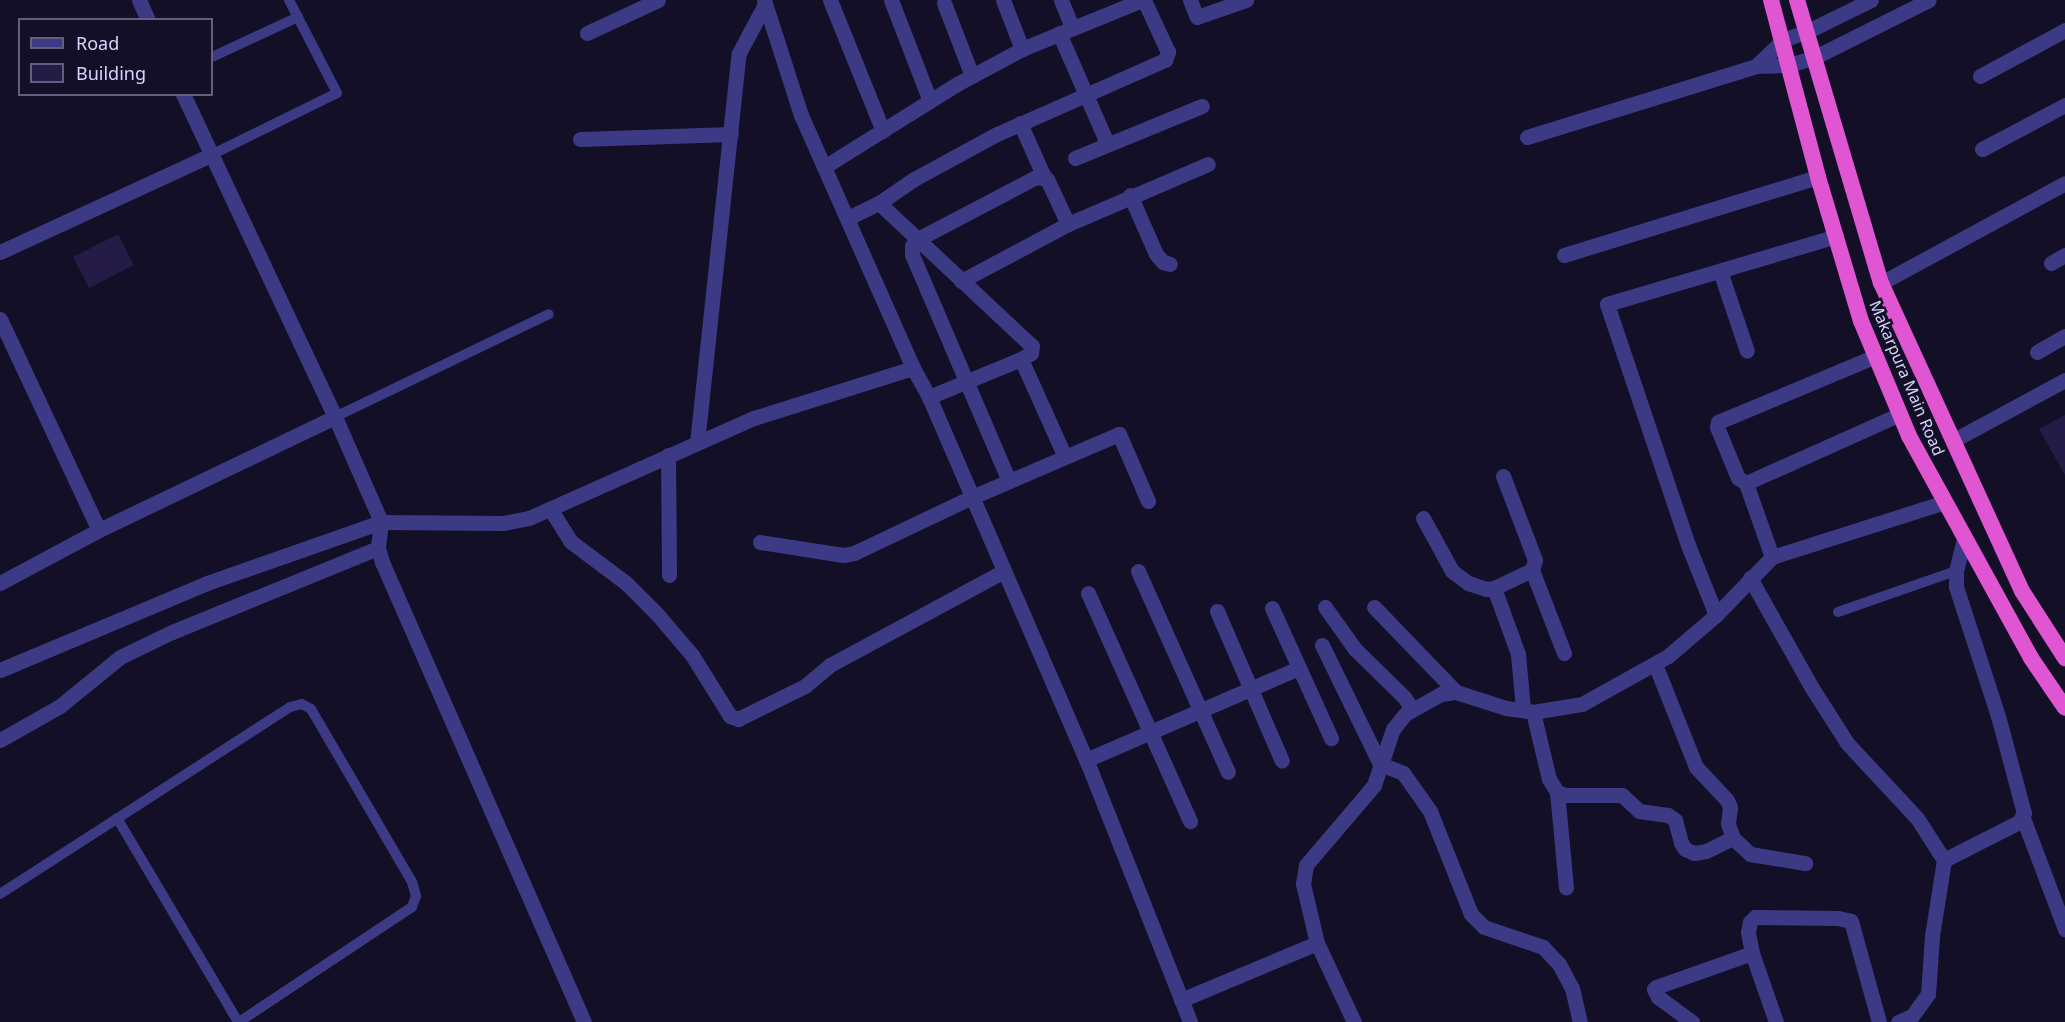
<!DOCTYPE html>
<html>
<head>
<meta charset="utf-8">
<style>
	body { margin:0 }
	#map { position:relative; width:2065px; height:1022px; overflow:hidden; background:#130f26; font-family:"Noto Sans",sans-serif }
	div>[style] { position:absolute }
	.building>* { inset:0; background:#241b47 }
	.service>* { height:10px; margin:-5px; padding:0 5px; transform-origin:5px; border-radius:5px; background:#3d3a85 }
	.minor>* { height:15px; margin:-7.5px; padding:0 7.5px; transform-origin:7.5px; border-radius:7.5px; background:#3d3a85 }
	.tertiary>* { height:15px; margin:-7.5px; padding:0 7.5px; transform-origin:7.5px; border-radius:7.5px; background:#3d3a85 }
	.trunk>* { height:16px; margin:-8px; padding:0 8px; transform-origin:8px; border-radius:8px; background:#e055d1 }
	span { translate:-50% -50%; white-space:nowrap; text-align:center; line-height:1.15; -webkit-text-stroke:5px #130f26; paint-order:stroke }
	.street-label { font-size:16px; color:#d9d4ff }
	.legend { position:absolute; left:18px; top:18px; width:195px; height:78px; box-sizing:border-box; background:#130f26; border:2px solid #625e7d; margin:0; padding:8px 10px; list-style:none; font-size:18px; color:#d9d4ff }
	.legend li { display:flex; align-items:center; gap:12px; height:30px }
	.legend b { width:30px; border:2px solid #625e7d }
</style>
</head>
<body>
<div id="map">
	<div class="building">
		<i style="clip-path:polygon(118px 234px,134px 265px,89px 288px,73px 257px)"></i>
		<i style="clip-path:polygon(2065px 415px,2065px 475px,2039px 429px)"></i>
	</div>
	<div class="service">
		<i style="left:212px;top:57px;width:95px;rotate:-24.9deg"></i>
		<i style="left:211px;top:155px;width:140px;rotate:-26.2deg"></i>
		<i style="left:337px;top:93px;width:105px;rotate:-117.3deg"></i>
		<i style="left:335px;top:417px;width:237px;rotate:-25.7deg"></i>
		<i style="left:1838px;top:612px;width:125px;rotate:-19.2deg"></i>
		<i style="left:117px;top:818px;width:237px;rotate:59.3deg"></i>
		<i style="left:0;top:894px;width:345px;rotate:-32.8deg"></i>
		<i style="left:290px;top:707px;width:12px;rotate:-14deg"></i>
		<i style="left:302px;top:704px;width:10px;rotate:29deg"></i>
		<i style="left:311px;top:709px;width:200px;rotate:59.7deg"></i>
		<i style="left:412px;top:882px;width:15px;rotate:74deg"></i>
		<i style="left:416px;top:896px;width:12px;rotate:110deg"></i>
		<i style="left:412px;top:907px;width:208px;rotate:146.4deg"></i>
	</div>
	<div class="minor">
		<i style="left:139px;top:0;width:22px;rotate:66deg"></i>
		<i style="left:764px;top:0;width:121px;rotate:72.2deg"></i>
		<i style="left:801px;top:115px;width:277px;rotate:66.1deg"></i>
		<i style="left:830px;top:0;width:141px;rotate:68deg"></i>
		<i style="left:891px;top:0;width:108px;rotate:68.9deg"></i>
		<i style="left:1003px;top:0;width:53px;rotate:68.8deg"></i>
		<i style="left:1061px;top:0;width:29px;rotate:68deg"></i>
		<i style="left:1190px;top:0;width:18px;rotate:68deg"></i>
		<i style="left:1197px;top:17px;width:52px;rotate:-19.1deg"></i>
		<i style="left:944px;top:3px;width:78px;rotate:69deg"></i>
		<i style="left:587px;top:33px;width:78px;rotate:-24.9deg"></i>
		<i style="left:1059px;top:33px;width:120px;rotate:66.4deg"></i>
		<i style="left:1756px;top:66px;width:37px;rotate:-44deg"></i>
		<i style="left:1980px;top:76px;width:97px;rotate:-28.4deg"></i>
		<i style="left:183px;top:94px;width:357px;rotate:64.8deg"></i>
		<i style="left:335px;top:417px;width:115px;rotate:66.3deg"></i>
		<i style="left:381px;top:522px;width:26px;rotate:97deg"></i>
		<i style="left:378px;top:548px;width:15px;rotate:74deg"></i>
		<i style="left:382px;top:562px;width:502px;rotate:66.29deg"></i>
		<i style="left:1020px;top:123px;width:59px;rotate:66deg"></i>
		<i style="left:1527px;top:137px;width:240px;rotate:-17.2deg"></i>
		<i style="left:1756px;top:66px;width:33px;rotate:-2deg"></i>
		<i style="left:580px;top:139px;width:151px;rotate:-1.9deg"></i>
		<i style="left:1982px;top:149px;width:94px;rotate:-27.9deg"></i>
		<i style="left:1075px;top:158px;width:137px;rotate:-22.3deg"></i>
		<i style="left:824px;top:167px;width:157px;rotate:-32deg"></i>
		<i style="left:957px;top:84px;width:74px;rotate:-28.3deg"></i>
		<i style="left:1022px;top:49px;width:130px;rotate:-22.2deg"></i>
		<i style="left:1130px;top:195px;width:64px;rotate:66.2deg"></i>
		<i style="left:1156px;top:254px;width:11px;rotate:49deg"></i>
		<i style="left:1163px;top:262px;width:7px;rotate:16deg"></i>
		<i style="left:879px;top:203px;width:42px;rotate:-34.4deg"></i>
		<i style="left:914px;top:179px;width:94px;rotate:-28.5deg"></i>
		<i style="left:997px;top:134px;width:184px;rotate:-23.8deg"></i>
		<i style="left:1165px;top:60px;width:9px;rotate:-69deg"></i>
		<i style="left:1168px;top:52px;width:57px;rotate:-114.8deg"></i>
		<i style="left:848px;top:218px;width:34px;rotate:-26deg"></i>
		<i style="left:879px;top:203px;width:209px;rotate:43.1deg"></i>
		<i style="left:1032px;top:346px;width:7px;rotate:98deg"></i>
		<i style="left:1031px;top:353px;width:12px;rotate:149deg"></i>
		<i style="left:1021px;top:359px;width:100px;rotate:157.6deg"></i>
		<i style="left:0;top:252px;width:232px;rotate:-24.7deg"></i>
		<i style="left:1564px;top:255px;width:266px;rotate:-17.1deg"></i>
		<i style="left:2051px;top:263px;width:16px;rotate:-30deg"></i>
		<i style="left:1720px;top:271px;width:84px;rotate:71.4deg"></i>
		<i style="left:961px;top:281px;width:121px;rotate:-28deg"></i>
		<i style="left:1068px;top:224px;width:152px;rotate:-23.2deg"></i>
		<i style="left:1881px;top:283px;width:209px;rotate:-28.5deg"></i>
		<i style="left:0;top:319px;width:233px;rotate:64.9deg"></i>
		<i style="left:99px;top:530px;width:262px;rotate:-25.6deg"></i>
		<i style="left:2037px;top:352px;width:32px;rotate:-30deg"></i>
		<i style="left:1021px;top:359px;width:107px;rotate:65.8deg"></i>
		<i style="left:1954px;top:440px;width:126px;rotate:-28.4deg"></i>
		<i style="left:697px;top:443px;width:392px;rotate:-83.9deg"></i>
		<i style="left:739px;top:53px;width:53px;rotate:-62deg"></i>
		<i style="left:668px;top:455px;width:120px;rotate:89.5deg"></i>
		<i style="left:1503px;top:476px;width:90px;rotate:69.1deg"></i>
		<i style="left:1535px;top:560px;width:10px;rotate:107deg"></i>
		<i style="left:1532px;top:570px;width:42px;rotate:154.7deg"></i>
		<i style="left:1494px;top:588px;width:70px;rotate:70deg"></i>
		<i style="left:1518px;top:654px;width:55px;rotate:84.8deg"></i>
		<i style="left:1009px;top:481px;width:246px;rotate:-113.2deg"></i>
		<i style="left:912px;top:255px;width:9px;rotate:-90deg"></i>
		<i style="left:912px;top:246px;width:7px;rotate:-56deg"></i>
		<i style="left:916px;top:240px;width:136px;rotate:-27.7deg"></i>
		<i style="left:1036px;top:177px;width:11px;rotate:10deg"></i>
		<i style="left:1047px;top:179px;width:50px;rotate:65deg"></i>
		<i style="left:1746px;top:483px;width:9px;rotate:-148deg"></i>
		<i style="left:1738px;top:478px;width:55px;rotate:-112.4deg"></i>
		<i style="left:1717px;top:427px;width:5px;rotate:-79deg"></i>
		<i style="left:1718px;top:422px;width:171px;rotate:-22.7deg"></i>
		<i style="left:551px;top:510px;width:36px;rotate:58deg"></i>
		<i style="left:570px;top:541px;width:70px;rotate:36.9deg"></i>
		<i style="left:626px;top:583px;width:44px;rotate:45deg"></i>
		<i style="left:657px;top:614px;width:54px;rotate:49.5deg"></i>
		<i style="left:692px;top:655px;width:72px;rotate:58.1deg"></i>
		<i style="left:730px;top:716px;width:9px;rotate:21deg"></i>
		<i style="left:738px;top:719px;width:75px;rotate:-26.2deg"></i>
		<i style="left:805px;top:686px;width:33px;rotate:-40deg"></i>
		<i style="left:830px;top:665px;width:198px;rotate:-28.4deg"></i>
		<i style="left:1423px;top:518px;width:60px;rotate:61.3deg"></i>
		<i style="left:1452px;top:571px;width:20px;rotate:37deg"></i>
		<i style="left:1468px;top:583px;width:19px;rotate:18deg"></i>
		<i style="left:1486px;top:589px;width:8px;rotate:-7deg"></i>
		<i style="left:760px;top:542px;width:84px;rotate:8.9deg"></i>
		<i style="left:843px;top:555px;width:11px;rotate:-10deg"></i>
		<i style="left:854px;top:553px;width:131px;rotate:-25.4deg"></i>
		<i style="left:972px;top:497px;width:160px;rotate:-23.2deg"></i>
		<i style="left:1119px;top:434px;width:73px;rotate:66.6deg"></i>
		<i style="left:1772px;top:557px;width:78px;rotate:-109.4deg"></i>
		<i style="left:1746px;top:483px;width:169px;rotate:-24.1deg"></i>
		<i style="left:1532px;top:570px;width:89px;rotate:68.9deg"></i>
		<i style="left:1138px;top:571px;width:220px;rotate:65.9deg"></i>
		<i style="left:1750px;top:578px;width:126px;rotate:60.6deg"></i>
		<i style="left:1812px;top:688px;width:65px;rotate:57.5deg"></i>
		<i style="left:1847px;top:743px;width:103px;rotate:47deg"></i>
		<i style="left:1917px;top:818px;width:50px;rotate:57.3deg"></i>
		<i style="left:1944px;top:860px;width:77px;rotate:99deg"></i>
		<i style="left:1932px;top:936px;width:58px;rotate:93.9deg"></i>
		<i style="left:1928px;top:994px;width:27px;rotate:126deg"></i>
		<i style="left:1912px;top:1016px;width:15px;rotate:157deg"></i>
		<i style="left:0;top:583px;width:112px;rotate:-28.2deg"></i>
		<i style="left:1088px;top:593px;width:250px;rotate:65.9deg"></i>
		<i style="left:1325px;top:607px;width:52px;rotate:54.5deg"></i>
		<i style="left:1355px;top:649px;width:69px;rotate:44.4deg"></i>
		<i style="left:1404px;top:697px;width:14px;rotate:56deg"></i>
		<i style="left:1374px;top:607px;width:118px;rotate:46deg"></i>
		<i style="left:1272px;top:608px;width:143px;rotate:65.6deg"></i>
		<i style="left:1217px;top:611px;width:163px;rotate:66.6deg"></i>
		<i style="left:1716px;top:615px;width:75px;rotate:-111.8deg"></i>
		<i style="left:1688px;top:545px;width:254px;rotate:-108.6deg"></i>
		<i style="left:1607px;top:304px;width:239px;rotate:-16.5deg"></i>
		<i style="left:1322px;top:645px;width:132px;rotate:64deg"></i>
		<i style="left:1380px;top:764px;width:25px;rotate:21deg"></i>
		<i style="left:1403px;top:773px;width:47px;rotate:54.6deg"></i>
		<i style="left:1430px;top:811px;width:111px;rotate:68.3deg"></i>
		<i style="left:1471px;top:914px;width:18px;rotate:45deg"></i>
		<i style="left:1484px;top:927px;width:62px;rotate:18.7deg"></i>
		<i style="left:1543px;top:947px;width:23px;rotate:47deg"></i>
		<i style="left:1559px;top:964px;width:27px;rotate:62deg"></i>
		<i style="left:1572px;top:988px;width:35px;rotate:77deg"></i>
		<i style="left:1655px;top:664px;width:111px;rotate:68.3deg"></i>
		<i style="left:1696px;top:767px;width:45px;rotate:46.8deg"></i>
		<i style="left:1727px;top:800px;width:8px;rotate:67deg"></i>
		<i style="left:1730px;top:807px;width:17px;rotate:97deg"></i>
		<i style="left:1728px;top:824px;width:15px;rotate:70deg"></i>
		<i style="left:1733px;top:838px;width:23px;rotate:43deg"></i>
		<i style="left:1750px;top:854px;width:56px;rotate:9.3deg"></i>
		<i style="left:1533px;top:712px;width:69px;rotate:76.6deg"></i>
		<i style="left:1549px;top:779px;width:15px;rotate:58deg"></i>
		<i style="left:1557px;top:792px;width:9px;rotate:21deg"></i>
		<i style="left:1565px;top:795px;width:57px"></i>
		<i style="left:1622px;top:795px;width:23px;rotate:43deg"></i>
		<i style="left:1639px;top:811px;width:29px;rotate:8deg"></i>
		<i style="left:1668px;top:815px;width:9px;rotate:36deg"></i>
		<i style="left:1675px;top:820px;width:24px;rotate:75deg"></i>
		<i style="left:1681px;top:843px;width:7px;rotate:56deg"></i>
		<i style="left:1685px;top:849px;width:10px;rotate:24deg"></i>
		<i style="left:1694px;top:853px;width:12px;rotate:-9deg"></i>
		<i style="left:1706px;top:851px;width:30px;rotate:-26deg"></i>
		<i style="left:0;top:740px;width:69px;rotate:-29.5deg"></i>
		<i style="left:60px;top:706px;width:77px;rotate:-39.2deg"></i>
		<i style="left:120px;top:657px;width:58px;rotate:-25.7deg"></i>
		<i style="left:172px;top:632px;width:222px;rotate:-22.2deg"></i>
		<i style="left:1086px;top:760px;width:232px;rotate:-23.4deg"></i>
		<i style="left:1557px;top:792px;width:96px;rotate:84.6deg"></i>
		<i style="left:2023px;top:818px;width:119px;rotate:69.3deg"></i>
		<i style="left:1944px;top:860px;width:84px;rotate:-26.9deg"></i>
		<i style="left:2019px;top:822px;width:10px;rotate:-61deg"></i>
		<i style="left:2024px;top:813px;width:100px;rotate:-105deg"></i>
		<i style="left:1998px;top:716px;width:136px;rotate:-108deg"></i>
		<i style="left:1956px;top:587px;width:16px;rotate:-90deg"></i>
		<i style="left:1956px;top:571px;width:33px;rotate:-76deg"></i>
		<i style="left:1317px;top:943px;width:61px;rotate:-103.3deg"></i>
		<i style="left:1303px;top:884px;width:19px;rotate:-81deg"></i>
		<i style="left:1306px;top:865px;width:105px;rotate:-49.6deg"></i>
		<i style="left:1374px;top:785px;width:59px;rotate:-71.3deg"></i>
		<i style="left:1393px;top:729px;width:19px;rotate:-51deg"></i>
		<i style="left:1405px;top:714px;width:41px;rotate:-29.1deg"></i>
		<i style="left:1441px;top:694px;width:15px;rotate:-8deg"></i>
		<i style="left:1456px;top:692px;width:52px;rotate:17.7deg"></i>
		<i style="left:1506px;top:708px;width:27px;rotate:8deg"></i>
		<i style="left:1533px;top:712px;width:50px;rotate:-9.3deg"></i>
		<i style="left:1582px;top:704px;width:98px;rotate:-29.2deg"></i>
		<i style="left:1668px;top:656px;width:63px;rotate:-40.5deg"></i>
		<i style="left:1716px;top:615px;width:81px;rotate:-46deg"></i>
		<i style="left:1772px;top:557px;width:182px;rotate:-17.6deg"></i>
		<i style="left:1181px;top:1000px;width:147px;rotate:-22.7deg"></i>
		<i style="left:1317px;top:943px;width:87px;rotate:64.9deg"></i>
		<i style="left:1692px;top:1022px;width:42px;rotate:-143.7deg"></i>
		<i style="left:1658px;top:997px;width:9px;rotate:-117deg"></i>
		<i style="left:1654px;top:989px;width:3px;rotate:-45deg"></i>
		<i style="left:1656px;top:987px;width:102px;rotate:-19.5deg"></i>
		<i style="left:1776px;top:1022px;width:73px;rotate:-109.2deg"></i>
		<i style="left:1752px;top:953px;width:21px;rotate:-101deg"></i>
		<i style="left:1748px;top:932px;width:10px;rotate:-79deg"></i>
		<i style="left:1750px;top:922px;width:7px;rotate:-45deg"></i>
		<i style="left:1755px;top:917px;width:83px;rotate:0.7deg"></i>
		<i style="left:1838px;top:918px;width:13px;rotate:13deg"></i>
		<i style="left:1851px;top:921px;width:105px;rotate:74.5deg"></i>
	</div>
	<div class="tertiary">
		<i style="left:1783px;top:40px;width:27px;rotate:-20deg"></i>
		<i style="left:1808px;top:31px;width:70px;rotate:-26.2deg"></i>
		<i style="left:1789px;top:65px;width:27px;rotate:-17deg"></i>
		<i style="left:1815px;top:57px;width:127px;rotate:-26.6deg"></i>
		<i style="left:0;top:670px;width:225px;rotate:-22.8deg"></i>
		<i style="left:207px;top:583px;width:184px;rotate:-19.3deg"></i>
		<i style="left:381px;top:522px;width:122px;rotate:0.5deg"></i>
		<i style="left:503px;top:523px;width:26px;rotate:-11deg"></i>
		<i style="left:529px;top:518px;width:246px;rotate:-24deg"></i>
		<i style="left:754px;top:418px;width:167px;rotate:-17.5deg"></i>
		<i style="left:913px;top:368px;width:33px;rotate:61deg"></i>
		<i style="left:929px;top:397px;width:400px;rotate:66.6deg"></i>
		<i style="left:1088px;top:764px;width:277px;rotate:68.4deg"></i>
	</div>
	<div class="trunk">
		<i style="left:1771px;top:0;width:183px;rotate:75.1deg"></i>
		<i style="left:1818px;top:177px;width:150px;rotate:73.4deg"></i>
		<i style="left:1861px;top:321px;width:125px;rotate:67.3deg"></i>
		<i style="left:1909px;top:436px;width:253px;rotate:61.2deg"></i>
		<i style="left:2031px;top:658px;width:60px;rotate:55.8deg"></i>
		<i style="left:1797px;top:0;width:295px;rotate:73.5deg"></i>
		<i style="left:1881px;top:283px;width:339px;rotate:65.4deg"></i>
		<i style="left:2022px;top:591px;width:80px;rotate:57.3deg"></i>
	</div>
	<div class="street-label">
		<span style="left:1907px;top:378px;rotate:67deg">Makarpura Main Road</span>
	</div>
	<ul class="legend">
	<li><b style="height:8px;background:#3d3a85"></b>Road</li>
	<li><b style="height:16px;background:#241b47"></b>Building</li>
	</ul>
</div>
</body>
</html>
